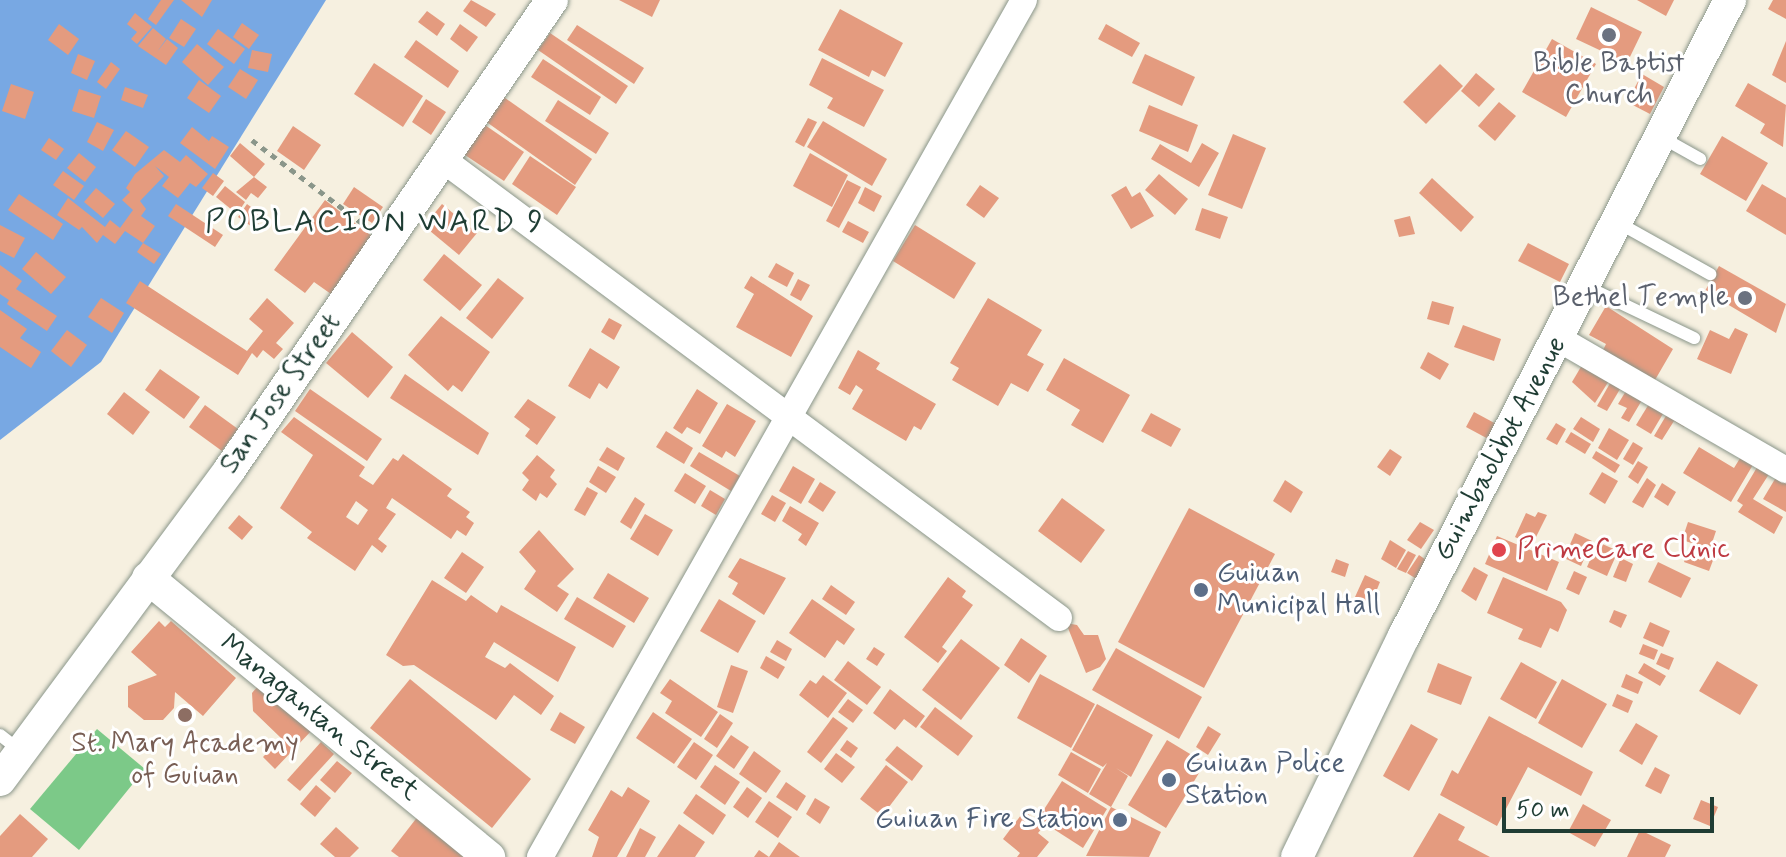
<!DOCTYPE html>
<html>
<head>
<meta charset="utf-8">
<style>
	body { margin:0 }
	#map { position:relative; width:1786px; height:857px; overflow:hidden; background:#f6f0e0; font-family:Mynerve,sans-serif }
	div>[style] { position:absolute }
	.green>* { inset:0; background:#7cc988 }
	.water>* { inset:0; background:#78a8e3 }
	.building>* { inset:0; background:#e49b7f }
	.path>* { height:5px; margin-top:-2.5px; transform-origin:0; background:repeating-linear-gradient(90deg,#8a968a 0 6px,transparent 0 12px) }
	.roads { filter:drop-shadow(0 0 2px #8a968a) drop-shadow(0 0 2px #8a968a) }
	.service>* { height:12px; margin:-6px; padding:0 6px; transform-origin:6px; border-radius:6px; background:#fff }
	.minor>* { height:26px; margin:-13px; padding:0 13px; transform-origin:13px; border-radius:13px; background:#fff }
	.tertiary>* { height:32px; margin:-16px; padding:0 16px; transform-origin:16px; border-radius:16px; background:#fff }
	.dots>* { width:22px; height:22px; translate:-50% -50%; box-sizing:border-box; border:4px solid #fff; border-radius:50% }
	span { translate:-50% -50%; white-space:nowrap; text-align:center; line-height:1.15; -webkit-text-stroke:6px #fff; paint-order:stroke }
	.worship-label { font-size:28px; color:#5b616d }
	.right { translate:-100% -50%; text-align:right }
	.street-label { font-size:28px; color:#1f3d34 }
	.health-label { font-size:28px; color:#be3a42 }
	.left { translate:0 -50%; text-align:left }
	.service-label { font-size:28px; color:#4e5e75 }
	.education-label { font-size:28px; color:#785e54 }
	.quarter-label { font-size:32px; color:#1f3d34; letter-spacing:2px }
	.scale { position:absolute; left:1502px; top:797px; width:212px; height:36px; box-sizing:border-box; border:4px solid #1f3d34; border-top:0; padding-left:10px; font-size:24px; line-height:28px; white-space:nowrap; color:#1f3d34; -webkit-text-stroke:6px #fff; paint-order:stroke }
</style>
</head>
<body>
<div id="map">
	<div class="green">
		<i style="clip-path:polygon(97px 729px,145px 769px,79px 850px,30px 809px)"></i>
	</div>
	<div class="water">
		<i style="clip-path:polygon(0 0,326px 0,101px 362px,0 440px)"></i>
	</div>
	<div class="building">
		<i style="clip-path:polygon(161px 0,174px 0,156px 25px,148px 19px)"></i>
		<i style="clip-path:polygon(181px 0,212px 0,202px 17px)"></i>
		<i style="clip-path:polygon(471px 0,496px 14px,486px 27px,463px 11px)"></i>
		<i style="clip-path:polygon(619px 0,660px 0,652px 17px)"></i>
		<i style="clip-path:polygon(1637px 0,1674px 0,1666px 16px)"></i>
		<i style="clip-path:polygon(1773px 0,1786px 0,1786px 19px,1768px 9px)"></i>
		<i style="clip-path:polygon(1591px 7px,1642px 32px,1627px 63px,1576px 39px)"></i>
		<i style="clip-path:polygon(840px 9px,903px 43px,885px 77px,872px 70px,869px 77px,818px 50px)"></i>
		<i style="clip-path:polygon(427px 11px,445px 24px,437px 36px,418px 22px)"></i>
		<i style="clip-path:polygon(135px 13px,152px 27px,137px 44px,131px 39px,137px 32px,127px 24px)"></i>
		<i style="clip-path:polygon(181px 19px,196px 29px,184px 47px,169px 38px)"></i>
		<i style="clip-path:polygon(242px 23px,259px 35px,249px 49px,233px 37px)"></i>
		<i style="clip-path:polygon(59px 24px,79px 39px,68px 55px,48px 40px)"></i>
		<i style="clip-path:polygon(460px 24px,478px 37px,467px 52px,450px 39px)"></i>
		<i style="clip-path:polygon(1106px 24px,1140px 43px,1132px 57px,1098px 39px)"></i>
		<i style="clip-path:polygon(577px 25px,644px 68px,634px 84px,567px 40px)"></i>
		<i style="clip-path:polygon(153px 28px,166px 39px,157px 52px,167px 39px,178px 48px,166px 65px,138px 46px)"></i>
		<i style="clip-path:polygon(218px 29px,245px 49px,234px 64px,207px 44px)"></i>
		<i style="clip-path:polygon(550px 33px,628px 86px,616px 104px,538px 50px)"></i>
		<i style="clip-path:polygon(1552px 39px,1596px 64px,1566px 117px,1522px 92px)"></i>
		<i style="clip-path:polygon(416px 40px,459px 71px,448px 88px,404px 57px)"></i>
		<i style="clip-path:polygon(1786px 41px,1786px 83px,1772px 75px)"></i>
		<i style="clip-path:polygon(197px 44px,224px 67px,208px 85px,182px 62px)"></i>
		<i style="clip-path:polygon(252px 50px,272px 54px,268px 72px,248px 68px)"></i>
		<i style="clip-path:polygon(78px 54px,95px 61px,87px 80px,71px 73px)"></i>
		<i style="clip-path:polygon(1145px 54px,1195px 77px,1182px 106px,1132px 83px)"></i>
		<i style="clip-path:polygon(822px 58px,884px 90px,864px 127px,827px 108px,833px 98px,809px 85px)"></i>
		<i style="clip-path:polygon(543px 59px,601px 97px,590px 115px,531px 77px)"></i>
		<i style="clip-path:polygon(111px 62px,120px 69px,106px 89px,97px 82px)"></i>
		<i style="clip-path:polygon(374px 63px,423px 96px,403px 127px,354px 94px)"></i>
		<i style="clip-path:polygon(1440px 64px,1463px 86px,1426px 124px,1403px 102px)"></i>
		<i style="clip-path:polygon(240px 69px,258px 80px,246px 99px,228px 87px)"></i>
		<i style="clip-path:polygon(1476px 73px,1495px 89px,1479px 107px,1461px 91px)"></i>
		<i style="clip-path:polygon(1642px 74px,1664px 87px,1650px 114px,1627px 102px)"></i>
		<i style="clip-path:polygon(199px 80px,221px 96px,209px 113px,187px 98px)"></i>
		<i style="clip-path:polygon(1748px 83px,1786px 105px,1783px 147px,1760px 133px,1765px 124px,1735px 106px)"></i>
		<i style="clip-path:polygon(11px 84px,34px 92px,25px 119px,2px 111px)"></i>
		<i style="clip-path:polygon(125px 87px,148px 95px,143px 108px,121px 100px)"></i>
		<i style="clip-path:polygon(79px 89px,101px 96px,94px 118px,72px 111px)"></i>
		<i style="clip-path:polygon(498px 93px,592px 159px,575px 185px,481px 118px)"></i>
		<i style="clip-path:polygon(426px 99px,446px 112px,431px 135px,412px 122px)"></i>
		<i style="clip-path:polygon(558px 100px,609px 133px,596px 154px,545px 121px)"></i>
		<i style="clip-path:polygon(1499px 102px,1516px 116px,1495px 141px,1478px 126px)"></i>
		<i style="clip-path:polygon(1149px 105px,1198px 125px,1188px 152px,1139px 131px)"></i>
		<i style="clip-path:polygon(808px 118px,817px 122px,804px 147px,795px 142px)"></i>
		<i style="clip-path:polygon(823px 121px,887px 159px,872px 186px,807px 147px)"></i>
		<i style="clip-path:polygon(97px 122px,114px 130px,103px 151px,87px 142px)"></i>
		<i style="clip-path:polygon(482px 123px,524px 152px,504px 181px,462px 153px)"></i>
		<i style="clip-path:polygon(293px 126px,321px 145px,304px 170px,277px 151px)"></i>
		<i style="clip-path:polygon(192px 127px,209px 141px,212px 136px,229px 147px,215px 169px,180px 143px)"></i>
		<i style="clip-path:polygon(126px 131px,149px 147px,135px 167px,112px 150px)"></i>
		<i style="clip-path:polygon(1233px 134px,1266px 148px,1242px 209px,1208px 195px)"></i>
		<i style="clip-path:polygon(1722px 136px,1768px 163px,1746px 201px,1700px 174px)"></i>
		<i style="clip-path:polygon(49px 138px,64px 149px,56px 160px,41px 150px)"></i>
		<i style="clip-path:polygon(240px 143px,265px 164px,254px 177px,230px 156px)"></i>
		<i style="clip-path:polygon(1202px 143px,1219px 153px,1199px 187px,1151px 159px,1160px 144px,1191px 163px)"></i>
		<i style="clip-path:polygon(164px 150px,180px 162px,186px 155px,208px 174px,196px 187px,190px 183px,178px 198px,162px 186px,169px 177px,155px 166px,164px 176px,140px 201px,146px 209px,141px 216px,155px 226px,143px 243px,125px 231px,115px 244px,103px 235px,97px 243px,82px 227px,79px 230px,57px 215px,68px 198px,105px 227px,110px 220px,120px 228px,133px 210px,122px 200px,130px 192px,126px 188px,135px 174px)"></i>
		<i style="clip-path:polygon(79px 153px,96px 167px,85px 182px,67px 168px)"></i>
		<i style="clip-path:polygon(810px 153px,848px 175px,832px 207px,793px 186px)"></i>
		<i style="clip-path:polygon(530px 156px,576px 187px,557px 215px,512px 184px)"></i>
		<i style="clip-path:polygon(63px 171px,84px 186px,74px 200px,53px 185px)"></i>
		<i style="clip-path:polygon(213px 173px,224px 181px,213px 196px,202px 188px)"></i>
		<i style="clip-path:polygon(1159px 174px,1188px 199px,1175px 215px,1145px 190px)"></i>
		<i style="clip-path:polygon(254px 177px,267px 187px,258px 198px,251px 193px,246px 200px,236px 192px)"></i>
		<i style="clip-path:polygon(1432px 178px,1474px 217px,1461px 232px,1419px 193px)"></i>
		<i style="clip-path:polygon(847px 180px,861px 187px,839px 228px,826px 221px)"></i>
		<i style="clip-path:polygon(1762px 184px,1786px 198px,1786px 235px,1746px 211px)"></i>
		<i style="clip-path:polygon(980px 185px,999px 198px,984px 218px,966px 205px)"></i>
		<i style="clip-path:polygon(225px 186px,245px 202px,237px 214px,216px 197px)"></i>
		<i style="clip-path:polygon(1126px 186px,1132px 197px,1140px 192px,1154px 216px,1131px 229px,1111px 195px)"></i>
		<i style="clip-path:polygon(354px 187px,383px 207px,372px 223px,343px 204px)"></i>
		<i style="clip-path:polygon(865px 187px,882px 196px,874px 212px,858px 203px)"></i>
		<i style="clip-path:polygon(96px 188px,115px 204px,103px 218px,84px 202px)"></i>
		<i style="clip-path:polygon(19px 194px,63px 224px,53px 240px,8px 210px)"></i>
		<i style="clip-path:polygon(325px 200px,373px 237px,331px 294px,314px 282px,305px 293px,274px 270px)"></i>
		<i style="clip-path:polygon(176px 204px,223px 235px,215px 247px,168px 216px)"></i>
		<i style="clip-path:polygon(247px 204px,263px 216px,255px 229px,238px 217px)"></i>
		<i style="clip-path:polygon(442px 204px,477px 233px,459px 255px,424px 226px)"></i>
		<i style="clip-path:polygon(1202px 208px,1228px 217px,1220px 239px,1195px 230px)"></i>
		<i style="clip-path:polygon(1410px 216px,1415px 234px,1399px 237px,1394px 220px)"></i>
		<i style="clip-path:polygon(848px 221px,869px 232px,863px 243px,842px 232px)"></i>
		<i style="clip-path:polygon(0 225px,25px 238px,14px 258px,0 251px)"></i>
		<i style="clip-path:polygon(915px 225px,976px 263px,954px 299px,893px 261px)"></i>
		<i style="clip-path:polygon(143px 243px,161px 254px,154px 264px,137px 252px)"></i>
		<i style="clip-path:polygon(1528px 243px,1569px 264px,1560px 282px,1518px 261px)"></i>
		<i style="clip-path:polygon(36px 252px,66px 277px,51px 294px,22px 269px)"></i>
		<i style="clip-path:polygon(444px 254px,482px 285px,460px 311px,423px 280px)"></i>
		<i style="clip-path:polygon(776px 263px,794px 273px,787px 287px,768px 277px)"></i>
		<i style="clip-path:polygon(0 265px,22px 281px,16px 289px,57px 316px,47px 331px,7px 304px,9px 300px,0 294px)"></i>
		<i style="clip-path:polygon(1719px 266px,1786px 304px,1776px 333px,1705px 291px)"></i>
		<i style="clip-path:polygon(751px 276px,813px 316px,791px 357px,736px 327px,754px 294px,744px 288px)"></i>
		<i style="clip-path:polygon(498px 278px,524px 298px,492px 339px,466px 318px)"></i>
		<i style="clip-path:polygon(798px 279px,810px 285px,801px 301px,790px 295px)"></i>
		<i style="clip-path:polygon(140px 281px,247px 351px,263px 331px,249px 319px,267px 298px,294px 323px,276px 343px,283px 349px,274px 359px,263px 350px,257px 358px,252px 353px,238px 375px,126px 303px)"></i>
		<i style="clip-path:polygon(101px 298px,124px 313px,112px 333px,88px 317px)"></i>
		<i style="clip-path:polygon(988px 298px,1042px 330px,1027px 355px,1044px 364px,1028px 392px,1011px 383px,998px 406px,952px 380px,959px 368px,950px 363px)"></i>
		<i style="clip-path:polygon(1432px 301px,1454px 307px,1449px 325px,1427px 319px)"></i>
		<i style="clip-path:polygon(1606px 306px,1673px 349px,1655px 380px,1603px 350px,1606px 344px,1589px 335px)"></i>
		<i style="clip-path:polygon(0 310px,27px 329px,20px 338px,41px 352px,31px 368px,0 347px)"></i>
		<i style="clip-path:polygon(441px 316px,490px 352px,462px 392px,453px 385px,448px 391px,408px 355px)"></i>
		<i style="clip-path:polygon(609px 318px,622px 325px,614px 340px,601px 332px)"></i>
		<i style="clip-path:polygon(1463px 325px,1501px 339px,1494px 361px,1454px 347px)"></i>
		<i style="clip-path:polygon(1735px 328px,1748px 334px,1731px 374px,1697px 359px,1710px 330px,1729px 339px)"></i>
		<i style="clip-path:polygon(67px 330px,87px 345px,71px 367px,51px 351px)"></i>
		<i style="clip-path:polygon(352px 332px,393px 367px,368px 398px,326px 363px)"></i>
		<i style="clip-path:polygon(590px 348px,620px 367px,607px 389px,599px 383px,590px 399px,568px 386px)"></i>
		<i style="clip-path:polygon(858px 350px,880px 363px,876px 369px,936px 404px,921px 430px,914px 426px,906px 441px,852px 409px,863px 390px,856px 385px,850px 395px,838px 388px)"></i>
		<i style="clip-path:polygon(1428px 352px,1449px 364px,1440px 380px,1420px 368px)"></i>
		<i style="clip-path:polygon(1064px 358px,1130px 395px,1103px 443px,1071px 425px,1080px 410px,1046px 390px)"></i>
		<i style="clip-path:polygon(1585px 360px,1612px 376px,1595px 403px,1572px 382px)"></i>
		<i style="clip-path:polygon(160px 369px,200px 397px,184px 419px,145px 390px)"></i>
		<i style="clip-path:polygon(405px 374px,489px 433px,478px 455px,390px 398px)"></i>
		<i style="clip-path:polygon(1613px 378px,1623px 384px,1607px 411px,1597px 406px)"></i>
		<i style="clip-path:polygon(1629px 386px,1645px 395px,1629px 422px,1621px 418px,1627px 408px,1618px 404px)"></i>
		<i style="clip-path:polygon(310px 389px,382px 439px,367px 461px,295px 411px)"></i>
		<i style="clip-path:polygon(697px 389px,718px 403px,700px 434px,687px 427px,682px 434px,673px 428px)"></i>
		<i style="clip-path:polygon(124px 392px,150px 412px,133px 435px,107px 414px)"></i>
		<i style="clip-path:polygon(528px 399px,556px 417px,537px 445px,525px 436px,530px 429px,514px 417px)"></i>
		<i style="clip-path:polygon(1652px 399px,1667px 407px,1651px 434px,1636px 425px)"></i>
		<i style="clip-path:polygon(727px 404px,756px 421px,735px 457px,726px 451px,722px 458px,702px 446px)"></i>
		<i style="clip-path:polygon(205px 405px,238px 429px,222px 451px,189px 427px)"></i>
		<i style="clip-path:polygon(1670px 409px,1688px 420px,1684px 427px,1674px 421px,1662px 440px,1654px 436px)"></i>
		<i style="clip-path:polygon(1474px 412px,1500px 426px,1492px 441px,1466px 427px)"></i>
		<i style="clip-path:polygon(1151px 413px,1181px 429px,1171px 447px,1141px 431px)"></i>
		<i style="clip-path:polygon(evenodd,294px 417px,365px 467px,359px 476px,373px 485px,393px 458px,398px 461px,403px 454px,452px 489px,447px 496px,470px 512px,466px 517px,474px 523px,466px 536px,457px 530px,451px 539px,392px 498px,386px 508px,396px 514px,378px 539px,387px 546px,382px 553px,372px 545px,355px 571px,307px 538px,312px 532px,280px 508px,313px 455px,281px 432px,294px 417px,356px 501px,368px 510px,358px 525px,346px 517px,356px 501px)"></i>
		<i style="clip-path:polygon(1581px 417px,1600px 429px,1593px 442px,1573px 429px)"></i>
		<i style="clip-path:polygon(1556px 423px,1566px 429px,1557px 445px,1546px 439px)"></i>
		<i style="clip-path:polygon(1609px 428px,1629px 440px,1617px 460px,1598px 448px)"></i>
		<i style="clip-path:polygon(666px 431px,693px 448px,684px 464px,656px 447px)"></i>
		<i style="clip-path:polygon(1571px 432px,1591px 444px,1585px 454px,1565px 442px)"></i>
		<i style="clip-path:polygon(1633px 442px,1643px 448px,1633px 465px,1623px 459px)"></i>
		<i style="clip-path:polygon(607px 447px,625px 458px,618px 471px,599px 460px)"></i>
		<i style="clip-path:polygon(1699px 447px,1734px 468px,1742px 455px,1754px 463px,1731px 502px,1683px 473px)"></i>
		<i style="clip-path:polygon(1390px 449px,1402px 457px,1390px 476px,1377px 467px)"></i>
		<i style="clip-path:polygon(1596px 451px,1620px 465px,1615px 473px,1592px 458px)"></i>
		<i style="clip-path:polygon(699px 452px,740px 476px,731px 491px,690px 466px)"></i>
		<i style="clip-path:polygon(537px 455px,555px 470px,550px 477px,557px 484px,547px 498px,540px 493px,536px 501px,522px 490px,529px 480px,522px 473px)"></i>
		<i style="clip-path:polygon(1638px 461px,1648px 467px,1638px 484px,1628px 477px)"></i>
		<i style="clip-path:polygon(1759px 464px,1771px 471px,1753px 499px,1783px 517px,1774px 534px,1738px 512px,1743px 505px,1737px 501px)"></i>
		<i style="clip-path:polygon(598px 466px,616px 477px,606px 493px,589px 482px)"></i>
		<i style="clip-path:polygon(793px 466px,815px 479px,801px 504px,779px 491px)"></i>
		<i style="clip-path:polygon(1602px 472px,1618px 481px,1605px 504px,1589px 494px)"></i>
		<i style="clip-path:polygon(685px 473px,706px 486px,695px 504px,674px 491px)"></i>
		<i style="clip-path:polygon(1778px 474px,1786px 479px,1786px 512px,1763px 499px)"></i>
		<i style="clip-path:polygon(1647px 478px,1656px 485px,1643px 508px,1632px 502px)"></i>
		<i style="clip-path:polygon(1285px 480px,1303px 492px,1291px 513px,1273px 501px)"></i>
		<i style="clip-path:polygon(820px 482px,836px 492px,823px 512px,808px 502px)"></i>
		<i style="clip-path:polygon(1662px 483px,1676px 492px,1668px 506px,1654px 497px)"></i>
		<i style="clip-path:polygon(587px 487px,598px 493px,585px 516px,574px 510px)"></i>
		<i style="clip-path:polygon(710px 490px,725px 499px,716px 515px,701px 506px)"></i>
		<i style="clip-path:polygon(772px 495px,786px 503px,775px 522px,761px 514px)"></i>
		<i style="clip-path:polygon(635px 497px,645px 504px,631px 529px,620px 522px)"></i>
		<i style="clip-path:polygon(1062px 498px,1105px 530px,1081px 563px,1038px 531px)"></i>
		<i style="clip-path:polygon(790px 506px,819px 523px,806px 546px,798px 540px,802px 534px,782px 521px)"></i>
		<i style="clip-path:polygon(1189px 508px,1275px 554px,1204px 688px,1118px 642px)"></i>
		<i style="clip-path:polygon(1538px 512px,1547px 515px,1532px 545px,1515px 537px,1526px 513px,1535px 517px)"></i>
		<i style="clip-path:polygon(645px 514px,673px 530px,658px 556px,630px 539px)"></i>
		<i style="clip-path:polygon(239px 515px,253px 527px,242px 540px,228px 528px)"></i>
		<i style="clip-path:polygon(1420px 522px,1434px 530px,1421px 549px,1407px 540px)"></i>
		<i style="clip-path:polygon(1688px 522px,1716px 531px,1710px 549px,1682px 540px)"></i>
		<i style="clip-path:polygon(539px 530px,574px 569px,557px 586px,569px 594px,557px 612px,524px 589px,536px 571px,519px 552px)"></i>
		<i style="clip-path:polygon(1575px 533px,1592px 541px,1581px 566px,1564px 558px)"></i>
		<i style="clip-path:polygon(1497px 536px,1559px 562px,1547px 591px,1485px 564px)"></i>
		<i style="clip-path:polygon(1390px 540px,1406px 550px,1396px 568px,1381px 559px)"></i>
		<i style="clip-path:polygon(1598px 542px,1618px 551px,1607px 576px,1587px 567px)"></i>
		<i style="clip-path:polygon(1690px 546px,1715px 555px,1709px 571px,1684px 562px)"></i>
		<i style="clip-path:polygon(1408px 551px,1416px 555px,1406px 573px,1397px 569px)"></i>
		<i style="clip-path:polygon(462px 552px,484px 567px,466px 593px,444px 578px)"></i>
		<i style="clip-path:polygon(1419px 555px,1429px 562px,1418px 580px,1407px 573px)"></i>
		<i style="clip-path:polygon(740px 558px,786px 578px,764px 615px,732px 594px,738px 583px,728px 577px)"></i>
		<i style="clip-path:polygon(1621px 558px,1633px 564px,1626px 582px,1613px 577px)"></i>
		<i style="clip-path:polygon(1336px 559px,1349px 564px,1345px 577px,1331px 572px)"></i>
		<i style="clip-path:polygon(1658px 562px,1691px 578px,1681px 598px,1648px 582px)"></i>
		<i style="clip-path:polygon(1474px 567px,1488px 575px,1476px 601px,1461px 591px)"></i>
		<i style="clip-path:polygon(1574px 571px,1587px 577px,1579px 595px,1566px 589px)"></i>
		<i style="clip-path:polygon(608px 573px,649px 598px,634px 623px,593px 598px)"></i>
		<i style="clip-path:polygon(1365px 575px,1380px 582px,1371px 604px,1355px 597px)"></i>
		<i style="clip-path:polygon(948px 577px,966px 591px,962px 597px,973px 605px,942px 647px,947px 651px,938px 663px,904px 637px)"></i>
		<i style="clip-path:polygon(1503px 577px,1561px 602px,1567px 610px,1558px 632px,1550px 628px,1541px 648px,1518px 639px,1523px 629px,1487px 613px)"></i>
		<i style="clip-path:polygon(432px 580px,466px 601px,471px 595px,497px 613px,501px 605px,576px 647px,558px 682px,494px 642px,485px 657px,505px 668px,510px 663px,554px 696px,541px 715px,514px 695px,496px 720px,414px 665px,403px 666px,386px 655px)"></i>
		<i style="clip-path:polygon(831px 585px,855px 602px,846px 615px,822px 599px)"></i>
		<i style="clip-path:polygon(577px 597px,626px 626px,613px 648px,564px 619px)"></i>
		<i style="clip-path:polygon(719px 599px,756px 621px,738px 653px,700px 631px)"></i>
		<i style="clip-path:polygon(812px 599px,855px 629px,844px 645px,837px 640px,825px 658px,789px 633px)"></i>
		<i style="clip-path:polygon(1614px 610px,1627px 615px,1621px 628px,1609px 622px)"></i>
		<i style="clip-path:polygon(159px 621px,165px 627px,171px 621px,236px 678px,203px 716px,175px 692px,174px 708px,163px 720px,144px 720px,128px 707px,128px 686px,157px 675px,131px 652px)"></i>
		<i style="clip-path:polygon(1650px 622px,1670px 631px,1663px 647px,1643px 638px)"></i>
		<i style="clip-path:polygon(1066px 623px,1077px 625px,1084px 635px,1098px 635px,1106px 659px,1100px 667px,1086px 673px)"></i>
		<i style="clip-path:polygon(1021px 638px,1047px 656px,1029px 683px,1004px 665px)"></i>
		<i style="clip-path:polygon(961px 639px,1000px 668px,961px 720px,922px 690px)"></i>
		<i style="clip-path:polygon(777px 640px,792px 649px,786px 661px,770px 652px)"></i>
		<i style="clip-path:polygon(1643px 644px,1658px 650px,1654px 660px,1639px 654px)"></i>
		<i style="clip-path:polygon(874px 647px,885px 654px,877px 666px,866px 659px)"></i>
		<i style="clip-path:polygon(1116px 648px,1202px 697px,1179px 739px,1092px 690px)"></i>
		<i style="clip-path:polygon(1661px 653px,1674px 658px,1669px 670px,1656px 664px)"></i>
		<i style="clip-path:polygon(766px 656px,785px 667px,778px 679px,760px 668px)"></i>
		<i style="clip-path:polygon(848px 661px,881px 687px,867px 705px,834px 680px)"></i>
		<i style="clip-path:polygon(1717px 661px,1758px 685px,1740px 715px,1699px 691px)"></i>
		<i style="clip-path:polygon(1521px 662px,1557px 682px,1536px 719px,1500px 699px)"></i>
		<i style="clip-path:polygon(1438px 663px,1472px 677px,1461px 705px,1427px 692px)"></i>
		<i style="clip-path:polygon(1644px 663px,1666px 676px,1660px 686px,1638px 673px)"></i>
		<i style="clip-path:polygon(731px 665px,748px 671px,733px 713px,717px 707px)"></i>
		<i style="clip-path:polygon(1040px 674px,1095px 704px,1071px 748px,1017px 718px)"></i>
		<i style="clip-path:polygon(1626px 674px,1643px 682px,1638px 694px,1621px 687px)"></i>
		<i style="clip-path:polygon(823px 675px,847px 693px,828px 718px,799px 695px,810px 680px,816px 684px)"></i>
		<i style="clip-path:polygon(410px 679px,531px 779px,492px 828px,370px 728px)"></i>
		<i style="clip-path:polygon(670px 679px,718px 712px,701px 737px,665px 713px,672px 701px,660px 693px)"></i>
		<i style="clip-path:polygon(1562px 679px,1607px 704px,1582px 748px,1538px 723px)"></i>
		<i style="clip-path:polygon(263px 680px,314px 728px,275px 769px,263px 757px,281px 738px,253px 711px,252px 693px)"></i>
		<i style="clip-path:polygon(890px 689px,925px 716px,916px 728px,904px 719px,895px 730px,873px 713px)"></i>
		<i style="clip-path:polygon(1617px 694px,1633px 701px,1628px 713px,1612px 706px)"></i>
		<i style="clip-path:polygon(848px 699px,863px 710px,853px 723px,838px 712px)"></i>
		<i style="clip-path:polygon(1097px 704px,1153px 735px,1131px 777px,1116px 768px,1128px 776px,1111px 807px,1089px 794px,1107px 763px,1103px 767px,1072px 750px)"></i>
		<i style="clip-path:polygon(935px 707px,973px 736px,958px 756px,920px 727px)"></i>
		<i style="clip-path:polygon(560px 712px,585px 727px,575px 744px,550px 730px)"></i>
		<i style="clip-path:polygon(653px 712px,692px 739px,674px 764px,636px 738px)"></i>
		<i style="clip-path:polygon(720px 714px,733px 723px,717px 748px,704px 739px)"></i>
		<i style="clip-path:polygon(1489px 716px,1593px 772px,1581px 796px,1528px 767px,1497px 826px,1440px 795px,1452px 770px,1458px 774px)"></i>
		<i style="clip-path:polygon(833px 717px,848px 728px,821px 763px,807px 752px)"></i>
		<i style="clip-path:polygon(1636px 723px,1658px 736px,1642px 765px,1619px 751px)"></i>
		<i style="clip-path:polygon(1411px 724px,1438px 739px,1409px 791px,1383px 776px)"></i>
		<i style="clip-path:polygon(1208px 726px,1221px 734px,1208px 755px,1196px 747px)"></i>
		<i style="clip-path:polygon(731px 735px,749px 747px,734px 769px,716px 756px)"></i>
		<i style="clip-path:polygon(847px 740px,858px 748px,851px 758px,840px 750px)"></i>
		<i style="clip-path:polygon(1167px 740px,1205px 763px,1166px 828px,1128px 805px)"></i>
		<i style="clip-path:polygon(321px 742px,334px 754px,300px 791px,287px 780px)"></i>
		<i style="clip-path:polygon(694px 742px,713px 755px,696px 780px,677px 767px)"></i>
		<i style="clip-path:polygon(897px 746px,923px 766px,912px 781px,885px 760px)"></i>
		<i style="clip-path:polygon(754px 751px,781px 771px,766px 793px,739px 774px)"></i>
		<i style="clip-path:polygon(1071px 752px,1101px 769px,1088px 793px,1058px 775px)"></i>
		<i style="clip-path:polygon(836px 753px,855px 767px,842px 783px,824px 769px)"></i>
		<i style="clip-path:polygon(337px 761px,352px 773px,335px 793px,320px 780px)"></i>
		<i style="clip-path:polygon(715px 765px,740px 782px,725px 805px,700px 787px)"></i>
		<i style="clip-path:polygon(886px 765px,908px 782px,882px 816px,860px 799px)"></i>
		<i style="clip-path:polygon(1655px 767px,1670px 775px,1661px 794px,1645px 786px)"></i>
		<i style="clip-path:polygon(1062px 781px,1107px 809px,1083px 848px,1038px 819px)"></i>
		<i style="clip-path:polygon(786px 782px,806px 796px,797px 811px,776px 797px)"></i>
		<i style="clip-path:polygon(316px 785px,331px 798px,315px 817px,300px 804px)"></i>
		<i style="clip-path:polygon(628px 787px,650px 801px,617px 857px,592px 857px,599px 837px,588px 830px,611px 790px,622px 797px)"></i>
		<i style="clip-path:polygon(747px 787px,762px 798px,748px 818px,733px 807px)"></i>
		<i style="clip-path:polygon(696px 794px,726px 815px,713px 835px,683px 813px)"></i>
		<i style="clip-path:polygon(815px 798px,830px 807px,820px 824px,806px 814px)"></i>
		<i style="clip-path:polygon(1701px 800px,1718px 807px,1710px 826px,1693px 819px)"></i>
		<i style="clip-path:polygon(769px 801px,792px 817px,778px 838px,755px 822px)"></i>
		<i style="clip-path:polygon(1583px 804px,1611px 820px,1595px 847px,1568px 832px)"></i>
		<i style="clip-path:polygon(1111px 807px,1161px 832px,1149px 857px,1086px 856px)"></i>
		<i style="clip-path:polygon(422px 811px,481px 857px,399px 857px,391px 851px)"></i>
		<i style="clip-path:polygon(1024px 811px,1044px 826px,1038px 833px,1049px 842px,1037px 857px,1017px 857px,1020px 853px,1003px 839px)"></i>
		<i style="clip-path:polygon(1439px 813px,1465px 827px,1458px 840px,1490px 857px,1413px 857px)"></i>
		<i style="clip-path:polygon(20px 814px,48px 839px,32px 857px,0 857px,0 836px)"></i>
		<i style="clip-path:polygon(679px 824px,705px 842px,695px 857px,657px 857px)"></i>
		<i style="clip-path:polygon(336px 827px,359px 848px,350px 857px,335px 857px,320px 844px)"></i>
		<i style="clip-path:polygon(640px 828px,656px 837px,645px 857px,626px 857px)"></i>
		<i style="clip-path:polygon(1640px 830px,1671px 845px,1665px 857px,1627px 857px)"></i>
		<i style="clip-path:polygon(779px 842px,800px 857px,754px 857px,759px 850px,769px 857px)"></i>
	</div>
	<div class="path">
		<i style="left:252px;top:140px;width:139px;rotate:37.1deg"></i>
	</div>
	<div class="roads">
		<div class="service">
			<i style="left:1661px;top:137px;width:45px;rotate:29.4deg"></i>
			<i style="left:1617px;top:222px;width:107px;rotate:29.2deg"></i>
			<i style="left:1585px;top:286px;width:121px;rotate:25.5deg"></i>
			<i style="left:0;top:735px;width:24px;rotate:38deg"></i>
		</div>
		<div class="minor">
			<i style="left:442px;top:159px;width:769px;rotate:36.65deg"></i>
			<i style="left:1559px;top:339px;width:262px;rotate:30deg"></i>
			<i style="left:540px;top:857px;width:984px;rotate:-60.54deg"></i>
		</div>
		<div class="tertiary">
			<i style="left:148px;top:578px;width:441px;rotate:39.3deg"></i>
			<i style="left:0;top:780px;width:387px;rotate:-53.5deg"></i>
			<i style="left:230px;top:469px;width:569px;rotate:-55.53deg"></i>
			<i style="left:1297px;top:857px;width:246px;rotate:-64.2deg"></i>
			<i style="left:1404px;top:636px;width:715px;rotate:-62.86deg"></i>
		</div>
	</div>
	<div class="dots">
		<i style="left:1609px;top:35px;background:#6b7280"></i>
		<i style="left:1745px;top:298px;background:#6b7280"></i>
		<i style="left:1499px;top:550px;background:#e0444e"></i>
		<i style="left:1201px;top:590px;background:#5c6f8a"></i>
		<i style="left:185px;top:715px;background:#8d6e63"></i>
		<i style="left:1169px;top:780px;background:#5c6f8a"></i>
		<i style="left:1120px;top:820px;background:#5c6f8a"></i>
	</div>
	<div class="worship-label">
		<span style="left:1609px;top:80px">Bible Baptist<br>Church</span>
		<span class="right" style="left:1729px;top:298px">Bethel Temple</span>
	</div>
	<div class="street-label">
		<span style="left:281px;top:394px;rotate:-55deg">San Jose Street</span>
		<span style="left:1501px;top:449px;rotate:-62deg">Guimbaolibot Avenue</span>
		<span style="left:319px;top:718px;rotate:39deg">Managantan Street</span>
	</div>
	<div class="health-label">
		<span class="left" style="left:1517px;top:550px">PrimeCare Clinic</span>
	</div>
	<div class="service-label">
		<span class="left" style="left:1217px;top:590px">Guiuan<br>Municipal Hall</span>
		<span class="left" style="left:1185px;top:780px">Guiuan Police<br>Station</span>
		<span class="right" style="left:1104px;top:820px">Guiuan Fire Station</span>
	</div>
	<div class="education-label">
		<span style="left:185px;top:760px">St. Mary Academy<br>of Guiuan</span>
	</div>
	<div class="quarter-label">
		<span style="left:375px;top:222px">POBLACION WARD 9</span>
	</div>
	<div class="scale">50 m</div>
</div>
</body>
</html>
